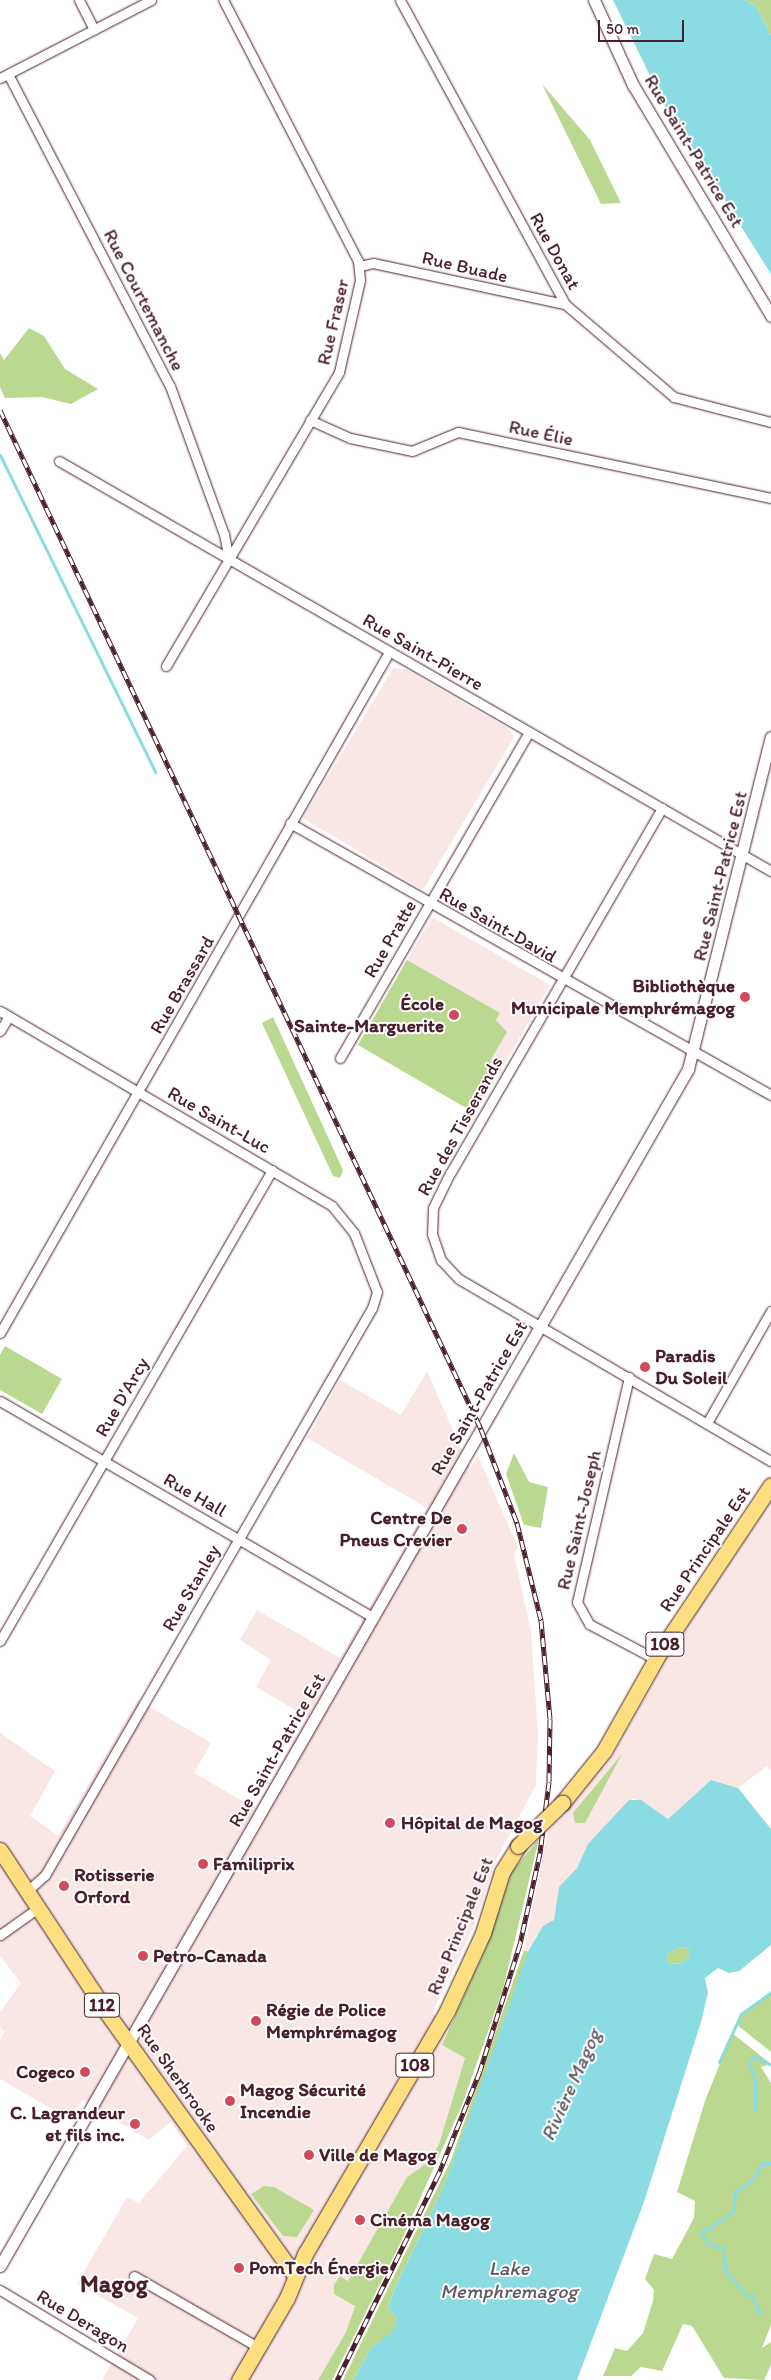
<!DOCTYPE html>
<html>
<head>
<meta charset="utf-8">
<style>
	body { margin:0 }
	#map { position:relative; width:771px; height:2380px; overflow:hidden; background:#fff; font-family:Itim,sans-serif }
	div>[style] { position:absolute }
	.built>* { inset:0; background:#f9e7e6 }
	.green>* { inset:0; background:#bbd891 }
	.water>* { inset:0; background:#8bdce2 }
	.stream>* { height:3px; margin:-1.5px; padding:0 1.5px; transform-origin:1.5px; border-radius:1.5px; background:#8bdce2 }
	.roads { filter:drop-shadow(0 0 1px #4a1f2b) drop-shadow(0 0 1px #4a1f2b) }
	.minor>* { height:9px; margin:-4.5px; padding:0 4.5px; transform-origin:4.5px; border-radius:4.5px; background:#fff }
	.tertiary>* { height:11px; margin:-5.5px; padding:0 5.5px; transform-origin:5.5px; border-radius:5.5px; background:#fff }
	.primary>* { height:15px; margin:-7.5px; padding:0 7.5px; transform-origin:7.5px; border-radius:7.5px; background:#fedf80 }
	.rail>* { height:5px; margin-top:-2.5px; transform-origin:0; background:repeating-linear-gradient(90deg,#fff 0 9px,#4a1f2b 0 18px); box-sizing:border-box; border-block:1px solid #4a1f2b }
	.bridges { filter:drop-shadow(0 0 1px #4a1f2b) drop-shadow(0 0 1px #4a1f2b) }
	.primary-bridge>* { height:15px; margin:-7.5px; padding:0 7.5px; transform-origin:7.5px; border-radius:7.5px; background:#fedf80 }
	.dots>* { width:14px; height:14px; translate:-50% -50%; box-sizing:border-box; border:2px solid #fff; border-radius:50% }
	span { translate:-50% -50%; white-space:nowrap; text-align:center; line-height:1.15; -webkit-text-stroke:4px #fff; paint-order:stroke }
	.shield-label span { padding:1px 4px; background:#fff; border:1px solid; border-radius:4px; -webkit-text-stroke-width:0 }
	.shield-label { font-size:18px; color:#4a1f2b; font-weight:700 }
	.street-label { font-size:19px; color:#4a1f2b }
	.poi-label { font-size:19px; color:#4a1f2b; font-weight:700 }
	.right { translate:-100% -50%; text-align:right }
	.left { translate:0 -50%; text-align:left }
	.water-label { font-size:20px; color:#5e5862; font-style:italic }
	.district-label { font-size:24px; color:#4a1f2b; font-weight:700 }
	.scale { position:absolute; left:598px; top:20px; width:86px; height:22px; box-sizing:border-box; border:2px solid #4a1f2b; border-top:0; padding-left:6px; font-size:15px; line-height:18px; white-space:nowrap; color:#4a1f2b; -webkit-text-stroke:4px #fff; paint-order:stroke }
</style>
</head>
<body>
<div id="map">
	<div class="built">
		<i style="clip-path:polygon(393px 668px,405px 669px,510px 730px,514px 737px,423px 890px,303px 818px)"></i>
		<i style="clip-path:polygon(432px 917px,550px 985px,476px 1113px,358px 1045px)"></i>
		<i style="clip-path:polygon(427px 1371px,470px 1469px,478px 1456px,518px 1547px,514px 1554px,531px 1631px,538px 1734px,536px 1785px,496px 1860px,474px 1926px,432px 2013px,453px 2025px,442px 2045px,465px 2058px,439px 2144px,430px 2161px,407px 2177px,348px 2282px,334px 2294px,355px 2305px,346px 2332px,318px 2380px,102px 2380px,138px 2318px,77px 2284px,127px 2197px,139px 2203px,187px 2146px,171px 2122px,149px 2140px,82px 2100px,71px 2120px,0 2079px,0 2040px,5px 2031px,0 2027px,0 2012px,21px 1983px,0 1956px,0 1733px,55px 1771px,30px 1816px,58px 1836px,138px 1700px,211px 1743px,194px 1773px,255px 1808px,307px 1717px,256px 1687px,271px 1660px,240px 1640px,257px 1610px,340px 1658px,427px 1508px,307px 1438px,340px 1380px,401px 1415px)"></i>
		<i style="clip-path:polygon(771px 1501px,771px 1771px,767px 1766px,738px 1788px,711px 1780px,668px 1819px,633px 1798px,588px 1844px,577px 1868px,559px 1887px,554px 1920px,536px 1936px,530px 1952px,524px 1950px,548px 1831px,616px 1750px,673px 1647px)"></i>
	</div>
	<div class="green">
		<i style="clip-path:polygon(745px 0,771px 0,771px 35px,756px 6px)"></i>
		<i style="clip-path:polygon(542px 84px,590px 140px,621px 203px,601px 204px)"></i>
		<i style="clip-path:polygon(29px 328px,44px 336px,65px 369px,98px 389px,71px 404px,42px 397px,5px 398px,0 387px,0 353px,4px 360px)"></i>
		<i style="clip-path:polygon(407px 960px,500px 1013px,496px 1020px,507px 1032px,490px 1061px,500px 1066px,473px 1112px,358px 1045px)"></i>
		<i style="clip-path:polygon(273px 1017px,343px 1170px,340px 1178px,333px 1176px,262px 1023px)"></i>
		<i style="clip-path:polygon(5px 1346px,62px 1379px,42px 1414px,0 1390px,0 1355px)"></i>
		<i style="clip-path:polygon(514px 1453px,529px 1482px,548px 1487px,541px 1528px,524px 1525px,506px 1474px)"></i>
		<i style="clip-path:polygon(622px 1754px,585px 1823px,575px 1823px,573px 1813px)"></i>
		<i style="clip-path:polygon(539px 1839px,503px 1989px,462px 2105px,398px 2248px,332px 2380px,318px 2380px,346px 2332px,355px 2306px,334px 2294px,334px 2285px,340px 2276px,348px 2281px,407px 2177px,430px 2161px,439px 2144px,465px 2058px,442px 2045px,486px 1947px,512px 1871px)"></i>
		<i style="clip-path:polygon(681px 1947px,690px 1949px,690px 1956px,682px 1963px,667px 1964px,667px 1953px)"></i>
		<i style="clip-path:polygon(524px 1950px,530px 1952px,499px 2045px,444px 2186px,394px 2290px,388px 2308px,397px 2318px,393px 2332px,371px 2348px,353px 2380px,343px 2380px,451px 2160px)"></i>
		<i style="clip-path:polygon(771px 1992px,771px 2052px,736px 2024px,744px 2011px)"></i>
		<i style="clip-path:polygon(732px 2033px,771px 2064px,761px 2067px,771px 2083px,771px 2325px,762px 2348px,771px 2342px,771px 2365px,764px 2380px,724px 2378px,692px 2326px,683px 2324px,662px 2371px,641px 2367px,631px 2376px,603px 2376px,615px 2348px,627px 2351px,643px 2333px,653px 2301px,654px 2290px,645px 2279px,654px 2254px,672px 2259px,694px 2218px,695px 2201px,677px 2192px,705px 2101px)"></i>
		<i style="clip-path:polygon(264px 2186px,274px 2187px,314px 2210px,297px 2237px,283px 2236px,251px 2194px)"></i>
	</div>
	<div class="water">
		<i style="clip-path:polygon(613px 0,745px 0,756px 6px,771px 35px,771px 274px,664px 104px)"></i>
		<i style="clip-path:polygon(evenodd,711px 1780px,738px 1788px,771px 1829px,771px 1945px,739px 1971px,729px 1973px,718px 1968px,705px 1978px,708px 1993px,701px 2022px,644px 2202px,577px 2380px,353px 2380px,371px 2348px,393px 2331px,397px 2318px,388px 2308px,394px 2290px,444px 2186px,529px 1950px,543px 1926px,554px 1920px,559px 1887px,577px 1868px,588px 1844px,629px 1800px,641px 1800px,668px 1819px,711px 1780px,681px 1947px,690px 1949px,690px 1956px,682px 1963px,667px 1964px,667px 1953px,681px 1947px)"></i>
	</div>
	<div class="stream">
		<i style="left:0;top:455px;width:353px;rotate:63.9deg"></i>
		<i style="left:719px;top:2062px;width:53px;rotate:-65.4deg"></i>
		<i style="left:741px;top:2014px;width:37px;rotate:-36deg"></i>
		<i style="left:755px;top:2109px;width:30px;rotate:-90deg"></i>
		<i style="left:755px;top:2079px;width:17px;rotate:-111deg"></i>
		<i style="left:749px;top:2063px;width:9px;rotate:-49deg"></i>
		<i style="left:755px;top:2056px;width:18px;rotate:29deg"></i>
		<i style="left:760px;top:2314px;width:21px;rotate:-113deg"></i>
		<i style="left:752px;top:2295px;width:7px;rotate:-172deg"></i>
		<i style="left:745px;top:2294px;width:30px;rotate:-131deg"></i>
		<i style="left:725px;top:2271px;width:22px;rotate:-93deg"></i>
		<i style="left:724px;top:2249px;width:16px;rotate:-162deg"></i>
		<i style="left:709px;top:2244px;width:14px;rotate:-126deg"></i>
		<i style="left:701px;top:2233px;width:38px;rotate:-33deg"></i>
		<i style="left:733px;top:2212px;width:20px;rotate:-84deg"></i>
		<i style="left:735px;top:2192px;width:24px;rotate:-36deg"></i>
		<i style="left:754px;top:2178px;width:17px;rotate:-62deg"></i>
		<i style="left:762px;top:2163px;width:9px"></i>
	</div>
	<div class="roads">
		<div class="minor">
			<i style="left:79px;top:0;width:33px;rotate:63deg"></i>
			<i style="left:400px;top:0;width:346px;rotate:61.5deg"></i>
			<i style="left:565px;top:304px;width:143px;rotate:40.5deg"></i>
			<i style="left:674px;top:397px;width:100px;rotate:14.5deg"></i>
			<i style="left:8px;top:74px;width:352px;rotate:62.6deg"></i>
			<i style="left:170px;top:386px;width:158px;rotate:70deg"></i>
			<i style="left:224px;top:534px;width:26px;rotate:79deg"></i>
			<i style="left:0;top:78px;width:170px;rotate:-27.3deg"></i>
			<i style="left:360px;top:266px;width:13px;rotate:-13deg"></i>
			<i style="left:373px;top:263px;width:196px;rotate:12.1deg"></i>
			<i style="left:310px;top:420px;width:44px;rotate:24.2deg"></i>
			<i style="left:350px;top:438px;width:63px;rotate:11.8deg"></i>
			<i style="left:412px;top:451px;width:50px;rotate:-22.4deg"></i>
			<i style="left:458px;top:432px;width:320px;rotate:11.9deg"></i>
			<i style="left:59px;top:461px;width:822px;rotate:29.94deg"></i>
			<i style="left:166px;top:666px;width:341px;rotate:-59.5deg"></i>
			<i style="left:339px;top:372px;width:94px;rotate:-77.1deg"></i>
			<i style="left:360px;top:280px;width:19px;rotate:-96deg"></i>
			<i style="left:358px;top:261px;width:294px;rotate:-117.3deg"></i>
			<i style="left:662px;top:808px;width:422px;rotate:120.1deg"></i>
			<i style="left:450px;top:1173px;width:39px;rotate:116deg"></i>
			<i style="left:433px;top:1208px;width:26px;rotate:92deg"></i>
			<i style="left:432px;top:1234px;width:28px;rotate:71deg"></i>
			<i style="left:441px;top:1260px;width:26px;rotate:47deg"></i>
			<i style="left:459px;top:1279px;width:361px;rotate:30.3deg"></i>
			<i style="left:290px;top:823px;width:553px;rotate:29.49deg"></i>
			<i style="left:0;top:1011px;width:385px;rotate:30.4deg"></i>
			<i style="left:332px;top:1206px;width:35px;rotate:51deg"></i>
			<i style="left:354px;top:1233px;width:63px;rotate:68.7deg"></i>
			<i style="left:377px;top:1292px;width:17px;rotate:107deg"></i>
			<i style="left:372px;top:1308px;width:655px;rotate:119.97deg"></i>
			<i style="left:45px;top:1875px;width:24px;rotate:138deg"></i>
			<i style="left:0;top:1031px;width:17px;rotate:-59deg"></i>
			<i style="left:340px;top:1058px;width:377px;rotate:-59.9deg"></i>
			<i style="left:0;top:1333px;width:784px;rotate:-60.26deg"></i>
			<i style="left:629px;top:1377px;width:231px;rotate:103deg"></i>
			<i style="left:577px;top:1602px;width:25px;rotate:61deg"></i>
			<i style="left:589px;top:1624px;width:75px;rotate:27.9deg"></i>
			<i style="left:0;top:1401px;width:431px;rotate:30.1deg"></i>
			<i style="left:707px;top:1423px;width:129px;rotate:-60.3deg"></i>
			<i style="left:0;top:1641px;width:544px;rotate:-59.99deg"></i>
			<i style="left:0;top:1935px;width:47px;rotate:-35.4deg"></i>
			<i style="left:134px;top:2276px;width:143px;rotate:29.8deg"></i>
			<i style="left:0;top:2290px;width:175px;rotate:31deg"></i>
		</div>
		<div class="tertiary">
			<i style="left:594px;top:0;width:94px;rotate:65.4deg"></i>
			<i style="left:633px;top:85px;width:269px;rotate:59.1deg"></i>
			<i style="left:0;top:2266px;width:1381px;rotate:-60.11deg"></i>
			<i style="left:688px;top:1069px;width:342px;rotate:-76deg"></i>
		</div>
		<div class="primary">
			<i style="left:562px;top:1803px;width:67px;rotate:-51.1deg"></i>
			<i style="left:604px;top:1751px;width:116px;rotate:-60.6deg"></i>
			<i style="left:661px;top:1650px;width:198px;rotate:-56.3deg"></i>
			<i style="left:0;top:1850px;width:195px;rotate:56.7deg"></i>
			<i style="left:107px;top:2013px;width:323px;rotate:54.4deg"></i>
			<i style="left:239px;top:2380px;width:95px;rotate:-59.7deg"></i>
			<i style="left:287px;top:2298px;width:48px;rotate:-67.8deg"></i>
			<i style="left:305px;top:2254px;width:281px;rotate:-59.7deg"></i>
			<i style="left:447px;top:2011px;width:86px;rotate:-65.2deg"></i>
			<i style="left:483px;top:1933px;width:64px;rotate:-72.7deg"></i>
			<i style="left:502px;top:1872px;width:31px;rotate:-58deg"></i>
		</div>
	</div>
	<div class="rail">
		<i style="left:0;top:410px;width:1127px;rotate:64.73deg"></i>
		<i style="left:481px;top:1429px;width:101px;rotate:69deg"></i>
		<i style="left:517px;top:1523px;width:100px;rotate:76.1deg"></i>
		<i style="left:541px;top:1620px;width:99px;rotate:84.8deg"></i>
		<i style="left:550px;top:1719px;width:63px;rotate:90.9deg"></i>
		<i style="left:549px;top:1782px;width:72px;rotate:97.2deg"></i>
		<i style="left:540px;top:1853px;width:93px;rotate:102.4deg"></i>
		<i style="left:520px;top:1944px;width:133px;rotate:107.5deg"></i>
		<i style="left:480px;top:2071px;width:110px;rotate:111.9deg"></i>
		<i style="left:439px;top:2173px;width:231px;rotate:116.2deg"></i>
	</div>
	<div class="bridges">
		<div class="primary-bridge">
			<i style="left:518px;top:1846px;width:62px;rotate:-44.3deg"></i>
		</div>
	</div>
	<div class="dots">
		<i style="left:745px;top:997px;background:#d1495b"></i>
		<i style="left:454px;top:1015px;background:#d1495b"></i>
		<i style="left:645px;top:1367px;background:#d1495b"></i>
		<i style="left:462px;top:1529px;background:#d1495b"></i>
		<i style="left:390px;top:1823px;background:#d1495b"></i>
		<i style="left:203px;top:1864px;background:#d1495b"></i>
		<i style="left:64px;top:1886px;background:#d1495b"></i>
		<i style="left:143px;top:1956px;background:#d1495b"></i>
		<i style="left:256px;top:2021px;background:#d1495b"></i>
		<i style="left:85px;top:2072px;background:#d1495b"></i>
		<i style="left:230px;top:2101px;background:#d1495b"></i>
		<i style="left:135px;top:2124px;background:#d1495b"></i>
		<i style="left:309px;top:2155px;background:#d1495b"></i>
		<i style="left:360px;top:2220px;background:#d1495b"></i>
		<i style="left:239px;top:2268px;background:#d1495b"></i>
	</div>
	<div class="shield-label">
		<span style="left:665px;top:1644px">108</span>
		<span style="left:102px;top:2005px">112</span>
		<span style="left:415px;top:2065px">108</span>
	</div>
	<div class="street-label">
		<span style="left:694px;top:151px;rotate:59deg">Rue Saint-Patrice Est</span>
		<span style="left:555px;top:251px;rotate:61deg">Rue Donat</span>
		<span style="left:465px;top:267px;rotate:13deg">Rue Buade</span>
		<span style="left:144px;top:300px;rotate:63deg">Rue Courtemanche</span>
		<span style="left:333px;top:322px;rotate:-77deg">Rue Fraser</span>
		<span style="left:541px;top:433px;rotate:12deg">Rue Élie</span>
		<span style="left:423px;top:652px;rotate:30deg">Rue Saint-Pierre</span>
		<span style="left:720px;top:876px;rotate:-76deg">Rue Saint-Patrice Est</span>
		<span style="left:498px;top:925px;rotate:30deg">Rue Saint-David</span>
		<span style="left:390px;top:939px;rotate:-60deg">Rue Pratte</span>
		<span style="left:182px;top:985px;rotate:-60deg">Rue Brassard</span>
		<span style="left:219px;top:1120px;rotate:30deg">Rue Saint-Luc</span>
		<span style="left:460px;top:1126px;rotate:-61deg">Rue des Tisserands</span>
		<span style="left:122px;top:1397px;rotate:-60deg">Rue D'Arcy</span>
		<span style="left:479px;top:1398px;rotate:-60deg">Rue Saint-Patrice Est</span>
		<span style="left:195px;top:1495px;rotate:30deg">Rue Hall</span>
		<span style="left:579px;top:1520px;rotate:-77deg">Rue Saint-Joseph</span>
		<span style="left:705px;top:1549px;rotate:-56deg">Rue Principale Est</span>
		<span style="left:191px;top:1588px;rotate:-60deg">Rue Stanley</span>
		<span style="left:277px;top:1750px;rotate:-60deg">Rue Saint-Patrice Est</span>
		<span style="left:460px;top:1926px;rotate:-68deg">Rue Principale Est</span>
		<span style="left:178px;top:2078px;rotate:55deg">Rue Sherbrooke</span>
		<span style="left:83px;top:2321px;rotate:31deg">Rue Deragon</span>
	</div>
	<div class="poi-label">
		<span class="right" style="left:735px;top:997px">Bibliothèque<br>Municipale Memphrémagog</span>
		<span class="right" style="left:444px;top:1015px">École<br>Sainte-Marguerite</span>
		<span class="left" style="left:655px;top:1367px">Paradis<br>Du Soleil</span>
		<span class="right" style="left:452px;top:1529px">Centre De<br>Pneus Crevier</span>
		<span class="left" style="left:401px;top:1823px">Hôpital de Magog</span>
		<span class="left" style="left:213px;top:1864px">Familiprix</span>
		<span class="left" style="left:74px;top:1886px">Rotisserie<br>Orford</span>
		<span class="left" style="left:153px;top:1956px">Petro-Canada</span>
		<span class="left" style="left:266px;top:2021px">Régie de Police<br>Memphrémagog</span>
		<span class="right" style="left:75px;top:2072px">Cogeco</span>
		<span class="left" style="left:240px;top:2101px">Magog Sécurité<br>Incendie</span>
		<span class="right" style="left:125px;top:2124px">C. Lagrandeur<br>et fils inc.</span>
		<span class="left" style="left:319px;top:2155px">Ville de Magog</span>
		<span class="left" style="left:370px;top:2220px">Cinéma Magog</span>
		<span class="left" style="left:249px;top:2268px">PomTech Énergie</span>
	</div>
	<div class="water-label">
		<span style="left:571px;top:2085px;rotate:-66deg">Rivière Magog</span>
		<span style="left:509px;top:2280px">Lake<br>Memphremagog</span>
	</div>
	<div class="district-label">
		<span style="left:114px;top:2284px">Magog</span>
	</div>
	<div class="scale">50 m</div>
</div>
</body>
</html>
